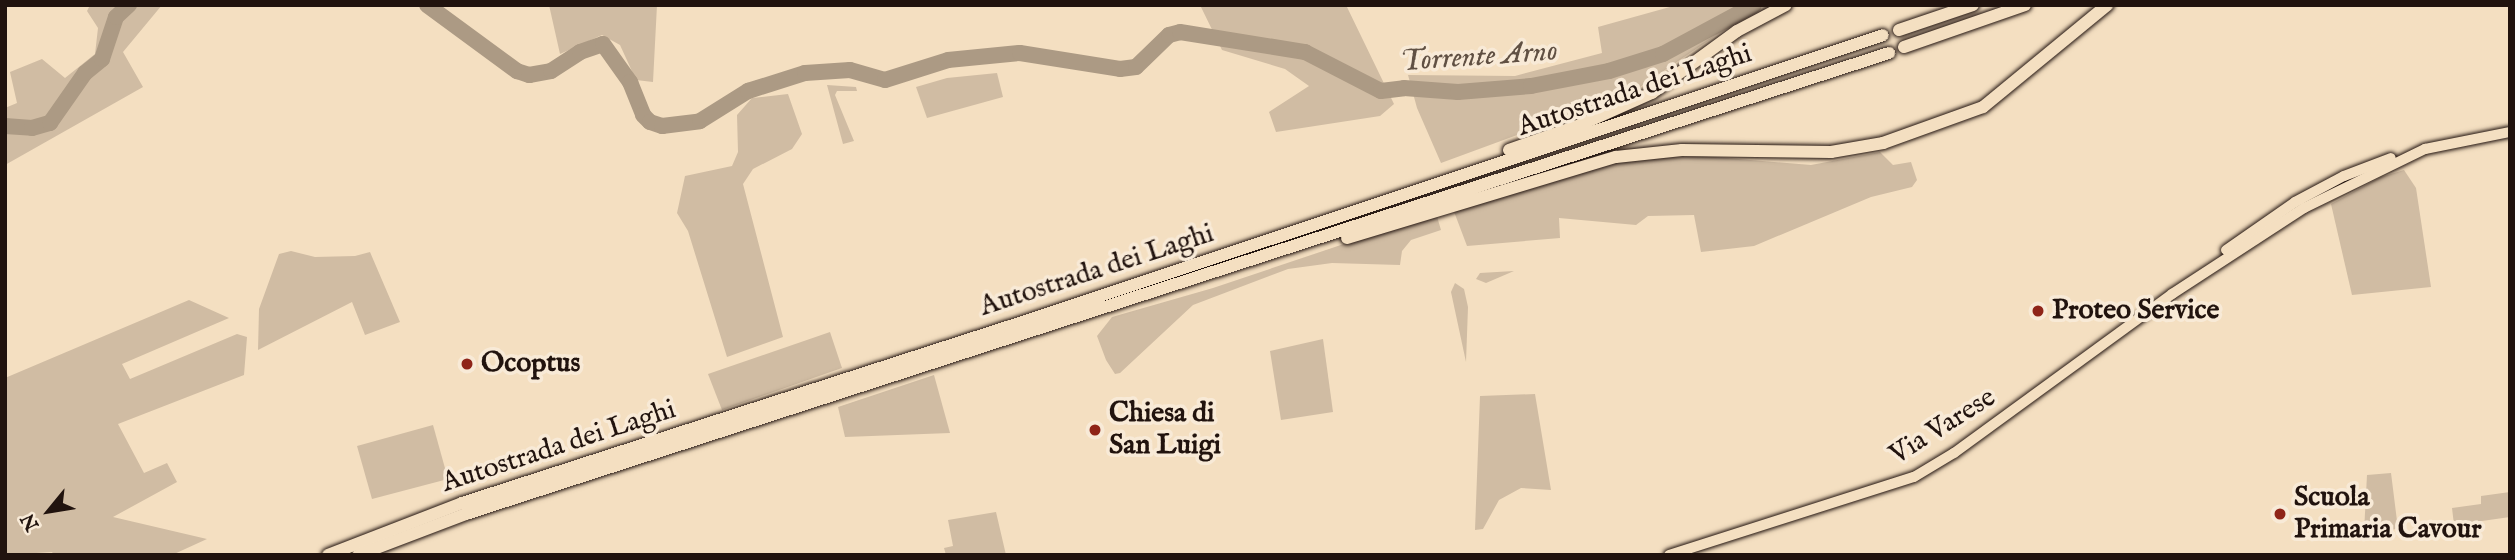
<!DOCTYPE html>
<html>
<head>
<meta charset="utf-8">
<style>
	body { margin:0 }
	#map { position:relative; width:2515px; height:560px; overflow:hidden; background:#f4dfc1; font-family:"IM FELL English",serif }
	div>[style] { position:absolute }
	.green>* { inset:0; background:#d0bca3 }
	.river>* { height:16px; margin:-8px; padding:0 8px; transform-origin:8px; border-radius:8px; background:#ac9a84 }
	.roads { filter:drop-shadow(0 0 2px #21130e) drop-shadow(0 0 2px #21130e) }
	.major>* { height:10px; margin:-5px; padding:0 5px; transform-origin:5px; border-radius:5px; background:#f4dfc1 }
	.highway>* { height:12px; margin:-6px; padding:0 6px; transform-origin:6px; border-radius:6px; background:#f4dfc1 }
	.dots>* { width:19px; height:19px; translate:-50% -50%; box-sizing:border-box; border:4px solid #f8ead7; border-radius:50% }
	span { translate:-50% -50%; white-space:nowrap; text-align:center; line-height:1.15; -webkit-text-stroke:7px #f8ead7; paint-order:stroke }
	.street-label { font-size:28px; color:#21130e }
	.poi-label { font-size:28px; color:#21130e; font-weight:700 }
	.left { translate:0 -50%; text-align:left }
	.water-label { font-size:30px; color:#605043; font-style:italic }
	.frame { position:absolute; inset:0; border:7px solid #21130e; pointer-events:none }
	.north { position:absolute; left:14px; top:476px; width:70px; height:70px; -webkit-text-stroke:5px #f8ead7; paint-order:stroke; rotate:240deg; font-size:19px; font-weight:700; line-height:28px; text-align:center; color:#21130e }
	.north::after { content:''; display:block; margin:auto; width:24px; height:32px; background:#21130e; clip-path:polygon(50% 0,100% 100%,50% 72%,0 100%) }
</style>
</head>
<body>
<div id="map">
	<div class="green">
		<i style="clip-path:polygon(90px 5px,162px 5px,123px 52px,143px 87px,5px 165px,5px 108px,17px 103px,10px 72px,42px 59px,65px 78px,95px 54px,98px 28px,87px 11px)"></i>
		<i style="clip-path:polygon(549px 5px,657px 5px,653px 82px,636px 80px,620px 45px,602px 35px,560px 54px)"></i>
		<i style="clip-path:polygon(1200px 5px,1346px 5px,1394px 104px,1380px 116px,1276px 132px,1269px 112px,1309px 86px,1285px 69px,1222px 50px)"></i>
		<i style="clip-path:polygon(1677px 5px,1773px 5px,1715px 36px,1631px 93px,1441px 163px,1417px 108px,1408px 75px,1515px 76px,1602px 53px,1598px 27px)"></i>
		<i style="clip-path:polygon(997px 73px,1003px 97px,927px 118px,916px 87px,947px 78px)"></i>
		<i style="clip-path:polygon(827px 85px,856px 87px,857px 91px,837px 91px,835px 95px,854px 141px,843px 144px)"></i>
		<i style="clip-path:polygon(788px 94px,802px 134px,792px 149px,753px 169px,743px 184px,783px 337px,727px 357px,688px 231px,677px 213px,685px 176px,732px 166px,738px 152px,737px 115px,752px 98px)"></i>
		<i style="clip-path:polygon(1880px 152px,1893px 165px,1911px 162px,1917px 180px,1912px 187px,1871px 197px,1754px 246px,1701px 252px,1694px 215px,1648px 216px,1636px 225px,1559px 218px,1560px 238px,1467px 246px,1453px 209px,1596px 166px,1643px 159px,1703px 156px,1811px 165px)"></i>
		<i style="clip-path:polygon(2404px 170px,2416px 188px,2431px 287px,2352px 295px,2331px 204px,2381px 177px)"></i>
		<i style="clip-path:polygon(1436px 213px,1441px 230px,1411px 240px,1402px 251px,1400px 265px,1332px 263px,1288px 269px,1193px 305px,1120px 373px,1115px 374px,1106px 360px,1097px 336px,1112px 317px,1213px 288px)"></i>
		<i style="clip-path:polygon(291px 251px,315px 257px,355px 256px,370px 252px,400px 322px,365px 335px,352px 302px,258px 350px,259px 309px,279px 254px)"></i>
		<i style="clip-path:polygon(1514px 271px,1486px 283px,1476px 279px,1480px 273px)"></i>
		<i style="clip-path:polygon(1455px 283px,1464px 289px,1468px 307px,1466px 362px,1451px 292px)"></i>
		<i style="clip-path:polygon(189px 300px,229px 318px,122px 364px,130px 379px,237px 334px,247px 337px,244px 375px,118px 424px,144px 473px,167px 463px,177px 482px,113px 517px,207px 539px,172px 555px,54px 555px,52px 552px,5px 555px,5px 378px)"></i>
		<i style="clip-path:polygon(830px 332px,842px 368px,722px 410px,708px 374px)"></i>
		<i style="clip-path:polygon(1323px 339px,1333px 412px,1281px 420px,1270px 351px)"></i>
		<i style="clip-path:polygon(934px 375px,950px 433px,845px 437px,838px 407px)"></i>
		<i style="clip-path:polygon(1535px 394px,1551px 490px,1521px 488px,1499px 500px,1483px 529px,1475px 530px,1480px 396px)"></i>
		<i style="clip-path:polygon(433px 425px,448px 479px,372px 499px,357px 446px)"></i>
		<i style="clip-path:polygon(2391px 473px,2398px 529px,2364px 532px,2367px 475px)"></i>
		<i style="clip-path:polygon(2510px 492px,2510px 517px,2454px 525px,2452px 508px,2481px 504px,2481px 496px)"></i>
		<i style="clip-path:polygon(996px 512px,1006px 555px,946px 555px,944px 548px,953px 546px,948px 520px)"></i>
	</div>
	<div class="river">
		<i style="left:427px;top:5px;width:112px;rotate:36.3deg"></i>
		<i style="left:517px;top:71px;width:13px;rotate:18deg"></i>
		<i style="left:529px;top:75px;width:22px;rotate:-10deg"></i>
		<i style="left:551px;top:71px;width:35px;rotate:-33deg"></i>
		<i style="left:580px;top:52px;width:24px;rotate:-19deg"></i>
		<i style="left:603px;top:44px;width:47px;rotate:54.6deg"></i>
		<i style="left:630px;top:82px;width:35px;rotate:68deg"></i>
		<i style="left:643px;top:115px;width:10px;rotate:45deg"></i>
		<i style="left:650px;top:122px;width:13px;rotate:18deg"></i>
		<i style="left:662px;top:126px;width:38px;rotate:-7deg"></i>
		<i style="left:700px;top:121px;width:57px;rotate:-32deg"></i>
		<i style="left:748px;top:91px;width:60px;rotate:-17.5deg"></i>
		<i style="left:805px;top:73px;width:45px;rotate:-3.8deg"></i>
		<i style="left:850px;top:70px;width:36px;rotate:16deg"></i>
		<i style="left:885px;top:80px;width:66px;rotate:-17.6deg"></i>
		<i style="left:948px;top:60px;width:72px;rotate:-5.6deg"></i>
		<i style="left:1020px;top:53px;width:101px;rotate:9.1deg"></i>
		<i style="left:1120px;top:69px;width:16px;rotate:-7deg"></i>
		<i style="left:1136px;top:67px;width:46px;rotate:-44.1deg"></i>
		<i style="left:1169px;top:35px;width:11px;rotate:-15deg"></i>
		<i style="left:1180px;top:32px;width:127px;rotate:9.1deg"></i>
		<i style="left:1305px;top:52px;width:85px;rotate:27.2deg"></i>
		<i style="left:1381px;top:91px;width:23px;rotate:-7deg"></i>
		<i style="left:1404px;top:88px;width:54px;rotate:4.2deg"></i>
		<i style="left:1458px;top:92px;width:73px;rotate:-4.7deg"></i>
		<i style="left:1531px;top:86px;width:79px;rotate:-10.9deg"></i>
		<i style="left:1609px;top:71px;width:57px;rotate:-17.5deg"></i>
		<i style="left:1663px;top:54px;width:103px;rotate:-28.3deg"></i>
		<i style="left:5px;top:126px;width:27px;rotate:4deg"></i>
		<i style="left:32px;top:128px;width:19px;rotate:-16deg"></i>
		<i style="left:50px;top:123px;width:61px;rotate:-55deg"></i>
		<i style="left:85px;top:73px;width:22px;rotate:-39deg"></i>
		<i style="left:102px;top:59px;width:44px;rotate:-71.6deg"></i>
		<i style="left:116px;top:17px;width:18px;rotate:-43deg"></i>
	</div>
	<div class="roads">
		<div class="major">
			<i style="left:2226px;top:250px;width:84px;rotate:-34.8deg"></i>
			<i style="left:2295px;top:202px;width:55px;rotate:-28deg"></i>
			<i style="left:2344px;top:176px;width:50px;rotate:-21deg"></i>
			<i style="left:1669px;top:555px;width:257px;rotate:-17.7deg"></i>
			<i style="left:1914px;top:477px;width:47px;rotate:-31deg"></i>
			<i style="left:1954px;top:453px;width:270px;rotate:-36.1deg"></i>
			<i style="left:2172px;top:294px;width:158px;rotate:-33.1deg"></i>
			<i style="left:2304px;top:208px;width:135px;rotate:-26deg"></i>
			<i style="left:2425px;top:149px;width:87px;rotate:-11.3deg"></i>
		</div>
		<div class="highway">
			<i style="left:1899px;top:30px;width:78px;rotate:-18.7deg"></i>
			<i style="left:1904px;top:47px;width:128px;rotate:-19.1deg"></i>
			<i style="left:1509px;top:150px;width:75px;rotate:-19.4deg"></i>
			<i style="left:1580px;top:125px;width:79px;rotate:-24deg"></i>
			<i style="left:1652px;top:93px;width:105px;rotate:-36.1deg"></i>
			<i style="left:1737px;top:31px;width:55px;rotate:-28deg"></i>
			<i style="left:1347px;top:238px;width:281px;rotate:-16.8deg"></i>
			<i style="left:1616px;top:157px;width:66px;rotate:-6.1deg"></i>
			<i style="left:1682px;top:150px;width:149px;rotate:0.8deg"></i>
			<i style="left:1831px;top:152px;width:53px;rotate:-9.8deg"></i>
			<i style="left:1883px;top:143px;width:106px;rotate:-19.8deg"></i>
			<i style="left:1983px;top:107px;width:161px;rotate:-39.4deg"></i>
			<i style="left:328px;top:555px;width:144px;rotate:-21.2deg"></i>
			<i style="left:462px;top:503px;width:573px;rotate:-17.9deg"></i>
			<i style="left:1007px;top:327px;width:923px;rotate:-18.43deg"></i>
			<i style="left:358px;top:555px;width:116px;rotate:-20.8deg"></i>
			<i style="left:466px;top:514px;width:1496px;rotate:-17.95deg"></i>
		</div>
	</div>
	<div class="dots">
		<i style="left:2038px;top:311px;background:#8f2418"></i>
		<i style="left:467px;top:364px;background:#8f2418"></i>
		<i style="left:1095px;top:430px;background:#8f2418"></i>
		<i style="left:2280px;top:514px;background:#8f2418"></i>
	</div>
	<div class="street-label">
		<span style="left:1635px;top:91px;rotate:-18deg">Autostrada dei Laghi</span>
		<span style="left:1097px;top:271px;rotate:-18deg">Autostrada dei Laghi</span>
		<span style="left:1943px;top:427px;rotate:-32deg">Via Varese</span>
		<span style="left:559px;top:447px;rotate:-18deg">Autostrada dei Laghi</span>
	</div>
	<div class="poi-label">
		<span class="left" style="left:2052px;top:311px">Proteo Service</span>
		<span class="left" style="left:481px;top:364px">Ocoptus</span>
		<span class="left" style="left:1109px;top:430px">Chiesa di<br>San Luigi</span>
		<span class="left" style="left:2294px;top:514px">Scuola<br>Primaria Cavour</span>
	</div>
	<div class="water-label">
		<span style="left:1479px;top:57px;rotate:-4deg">Torrente Arno</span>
	</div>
	<div class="frame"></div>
	<div class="north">N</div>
</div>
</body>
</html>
